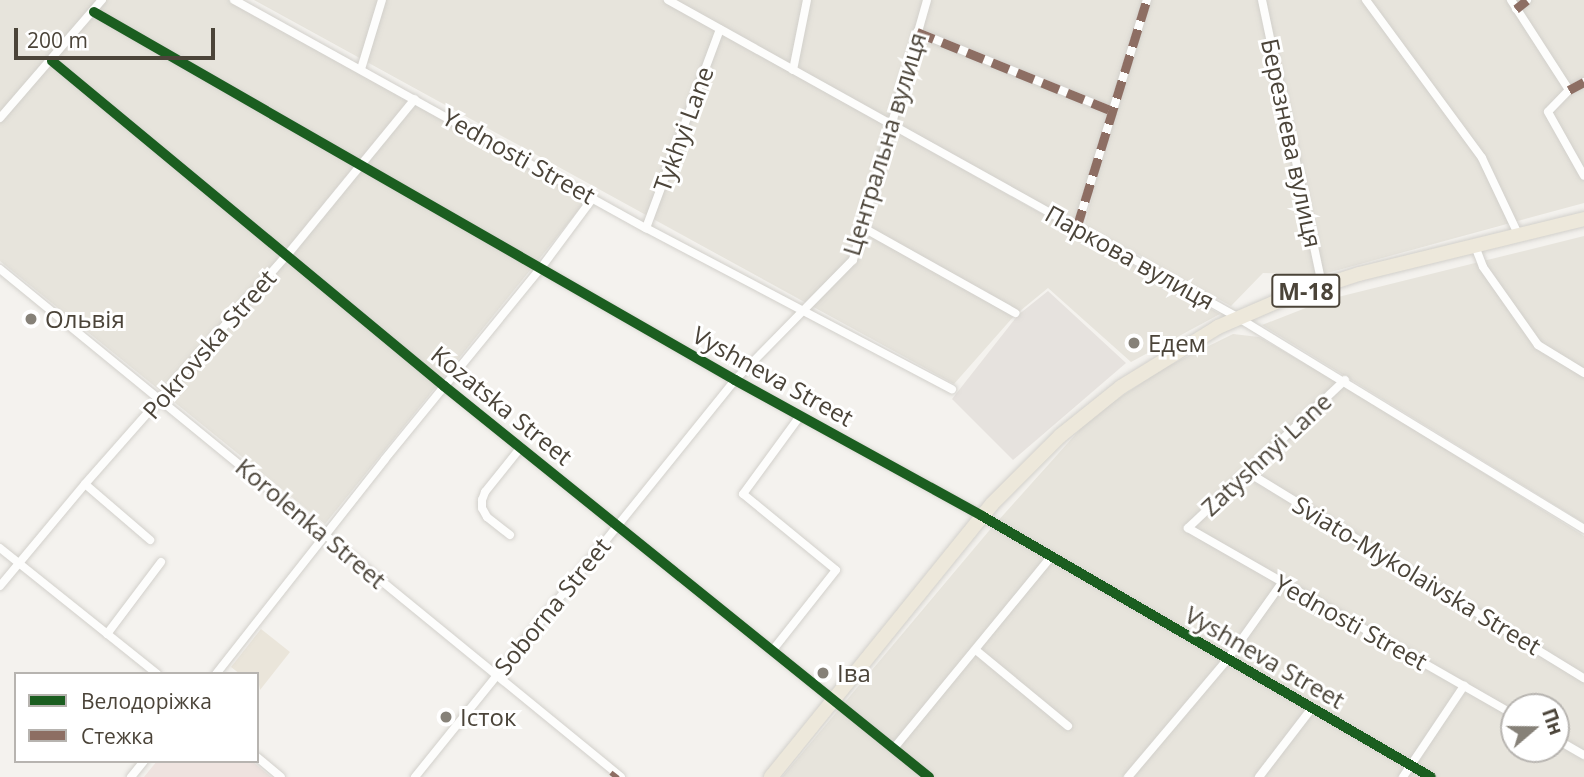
<!DOCTYPE html>
<html>
<head>
<meta charset="utf-8">
<style>
	body { margin:0 }
	#map { position:relative; width:1584px; height:777px; overflow:hidden; background:#f4f2ee; font-family:"Open Sans",sans-serif }
	div>[style] { position:absolute }
	.residential>* { inset:0; background:#e7e4dc }
	.industrial>* { inset:0; background:#e6e2de }
	.education>* { inset:0; background:#eae5da }
	.medical>* { inset:0; background:#eee3df }
	.roads { filter:drop-shadow(0 0 2px #d2d0cb) drop-shadow(0 0 2px #d2d0cb) }
	.street>* { height:8px; margin:-4px; padding:0 4px; transform-origin:4px; border-radius:4px; background:#fdfdfc }
	.highway>* { height:14px; margin:-7px; padding:0 7px; transform-origin:7px; border-radius:7px; background:#ede8db }
	.quiet>* { height:9px; margin-top:-4.5px; transform-origin:0; background:repeating-linear-gradient(90deg,#8d6e63 0 18px,transparent 0 27px) }
	.cycleway>* { height:10px; margin:-5px; padding:0 5px; transform-origin:5px; border-radius:5px; background:#1b5e20 }
	.dots>* { width:19px; height:19px; translate:-50% -50%; box-sizing:border-box; border:4px solid #fff; border-radius:50% }
	span { translate:-50% -50%; white-space:nowrap; text-align:center; line-height:1.15; -webkit-text-stroke:6px #fff; paint-order:stroke }
	.shield-label span { padding:2px 5px; background:#fff; border:2px solid; border-radius:5px; -webkit-text-stroke-width:0 }
	.shield-label { font-size:23px; color:#4b4439; font-weight:700 }
	.street-label { font-size:24px; color:#4b4439 }
	.poi-label { font-size:24px; color:#4b4439 }
	.left { translate:0 -50%; text-align:left }
	.legend { position:absolute; left:14px; top:672px; width:245px; height:91px; box-sizing:border-box; background:#fff; border:2px solid #b7b4b0; margin:0; padding:9px 12px; list-style:none; font-size:21px; color:#4b4439 }
	.legend li { display:flex; align-items:center; gap:14px; height:35px }
	.legend b { width:35px; border:2px solid #b7b4b0 }
	.north { position:absolute; left:1500px; top:693px; width:70px; height:70px; box-sizing:border-box; background:#fff; border:2px solid #b7b4b0; border-radius:50%; rotate:70deg; font-size:19px; font-weight:700; line-height:28px; text-align:center; color:#4b4439 }
	.north::after { content:''; display:block; margin:auto; width:24px; height:32px; background:#868178; clip-path:polygon(50% 0,100% 100%,50% 72%,0 100%) }
	.scale { position:absolute; left:14px; top:28px; width:201px; height:32px; box-sizing:border-box; border:4px solid #4b4439; border-top:0; padding-left:9px; font-size:21px; line-height:24px; white-space:nowrap; color:#4b4439; -webkit-text-stroke:5px #fff; paint-order:stroke }
</style>
</head>
<body>
<div id="map">
	<div class="residential">
		<i style="clip-path:polygon(0 0,229px 0,586px 201px,325px 524px,0 261px)"></i>
		<i style="clip-path:polygon(254px 0,662px 0,1220px 314px,1131px 362px,1048px 288px,1014px 316px,954px 384px)"></i>
		<i style="clip-path:polygon(669px 0,1584px 0,1584px 203px,1320px 275px,1263px 273px,1231px 306px,1085px 225px,1108px 130px,1077px 227px)"></i>
		<i style="clip-path:polygon(1584px 236px,1584px 523px,1262px 325px,1326px 300px)"></i>
		<i style="clip-path:polygon(evenodd,1233px 334px,1259px 337px,1363px 397px,1584px 536px,1584px 777px,782px 777px,988px 532px,1092px 416px,1164px 368px,1233px 334px,1514px 707px,1556px 707px,1556px 749px,1514px 749px,1514px 707px)"></i>
	</div>
	<div class="industrial">
		<i style="clip-path:polygon(1048px 291px,1126px 363px,1013px 460px,952px 399px,1018px 315px)"></i>
	</div>
	<div class="education">
		<i style="clip-path:polygon(261px 629px,290px 652px,260px 690px,257px 674px,240px 674px,231px 667px)"></i>
	</div>
	<div class="medical">
		<i style="clip-path:polygon(157px 761px,252px 761px,271px 777px,144px 777px)"></i>
	</div>
	<div class="roads">
		<div class="street">
			<i style="left:234px;top:0;width:471px;rotate:29deg"></i>
			<i style="left:646px;top:228px;width:346px;rotate:27.8deg"></i>
			<i style="left:668px;top:0;width:651px;rotate:29.12deg"></i>
			<i style="left:1237px;top:317px;width:407px;rotate:31.4deg"></i>
			<i style="left:1262px;top:0;width:291px;rotate:78.1deg"></i>
			<i style="left:1366px;top:0;width:196px;rotate:53.7deg"></i>
			<i style="left:1482px;top:158px;width:86px;rotate:64.6deg"></i>
			<i style="left:1511px;top:0;width:107px;rotate:57.2deg"></i>
			<i style="left:1569px;top:90px;width:30px;rotate:134deg"></i>
			<i style="left:1548px;top:112px;width:73px;rotate:60.6deg"></i>
			<i style="left:1516px;top:9px;width:14px;rotate:-39deg"></i>
			<i style="left:94px;top:12px;width:739px;rotate:29.86deg"></i>
			<i style="left:735px;top:380px;width:282px;rotate:28.8deg"></i>
			<i style="left:982px;top:516px;width:519px;rotate:30.17deg"></i>
			<i style="left:917px;top:32px;width:211px;rotate:22deg"></i>
			<i style="left:52px;top:61px;width:509px;rotate:39.66deg"></i>
			<i style="left:444px;top:386px;width:623px;rotate:38.88deg"></i>
			<i style="left:361px;top:69px;width:72px;rotate:-73.1deg"></i>
			<i style="left:793px;top:70px;width:71px;rotate:-78.7deg"></i>
			<i style="left:1569px;top:90px;width:17px;rotate:-28deg"></i>
			<i style="left:0;top:118px;width:156px;rotate:-49.2deg"></i>
			<i style="left:862px;top:227px;width:176px;rotate:29.3deg"></i>
			<i style="left:1077px;top:227px;width:238px;rotate:-72.9deg"></i>
			<i style="left:646px;top:228px;width:212px;rotate:-69.6deg"></i>
			<i style="left:1475px;top:246px;width:22px;rotate:69deg"></i>
			<i style="left:1483px;top:267px;width:95px;rotate:54.8deg"></i>
			<i style="left:1538px;top:345px;width:54px;rotate:31.3deg"></i>
			<i style="left:0;top:269px;width:802px;rotate:39.28deg"></i>
			<i style="left:1345px;top:380px;width:216px;rotate:136.7deg"></i>
			<i style="left:1188px;top:528px;width:376px;rotate:29.8deg"></i>
			<i style="left:1249px;top:473px;width:393px;rotate:31.5deg"></i>
			<i style="left:85px;top:484px;width:86px;rotate:40.7deg"></i>
			<i style="left:510px;top:535px;width:29px;rotate:-142deg"></i>
			<i style="left:487px;top:517px;width:10px;rotate:-119deg"></i>
			<i style="left:482px;top:508px;width:8px;rotate:-90deg"></i>
			<i style="left:482px;top:500px;width:9px;rotate:-69deg"></i>
			<i style="left:485px;top:492px;width:58px;rotate:-51.3deg"></i>
			<i style="left:0;top:548px;width:201px;rotate:38.7deg"></i>
			<i style="left:0;top:586px;width:133px;rotate:-50.2deg"></i>
			<i style="left:85px;top:484px;width:307px;rotate:-48.6deg"></i>
			<i style="left:288px;top:254px;width:200px;rotate:-50.7deg"></i>
			<i style="left:107px;top:634px;width:90px;rotate:-53.1deg"></i>
			<i style="left:772px;top:651px;width:103px;rotate:-51.7deg"></i>
			<i style="left:836px;top:570px;width:120px;rotate:-140.7deg"></i>
			<i style="left:743px;top:494px;width:97px;rotate:-53.8deg"></i>
			<i style="left:977px;top:651px;width:118px;rotate:39.5deg"></i>
			<i style="left:216px;top:674px;width:273px;rotate:-51.8deg"></i>
			<i style="left:385px;top:459px;width:247px;rotate:-50.8deg"></i>
			<i style="left:541px;top:268px;width:87px;rotate:-53.4deg"></i>
			<i style="left:1556px;top:739px;width:32px;rotate:30deg"></i>
			<i style="left:894px;top:748px;width:247px;rotate:-50.6deg"></i>
			<i style="left:257px;top:757px;width:31px;rotate:40deg"></i>
			<i style="left:131px;top:777px;width:21px;rotate:-51deg"></i>
			<i style="left:415px;top:777px;width:510px;rotate:-51.13deg"></i>
			<i style="left:735px;top:380px;width:168px;rotate:-45.5deg"></i>
			<i style="left:853px;top:260px;width:270px;rotate:-74.1deg"></i>
			<i style="left:1128px;top:777px;width:153px;rotate:-49.8deg"></i>
			<i style="left:1227px;top:660px;width:95px;rotate:-54.5deg"></i>
			<i style="left:1259px;top:777px;width:87px;rotate:-52.5deg"></i>
			<i style="left:1403px;top:777px;width:110px;rotate:-56.2deg"></i>
		</div>
		<div class="highway">
			<i style="left:771px;top:777px;width:351px;rotate:-51deg"></i>
			<i style="left:992px;top:504px;width:96px;rotate:-45deg"></i>
			<i style="left:1060px;top:436px;width:78px;rotate:-38.8deg"></i>
			<i style="left:1121px;top:387px;width:114px;rotate:-31.7deg"></i>
			<i style="left:1218px;top:327px;width:73px;rotate:-23.4deg"></i>
			<i style="left:1285px;top:298px;width:78px;rotate:-18deg"></i>
			<i style="left:1359px;top:274px;width:232px;rotate:-13.7deg"></i>
		</div>
	</div>
	<div class="quiet">
		<i style="left:1516px;top:9px;width:14px;rotate:-39deg"></i>
		<i style="left:917px;top:32px;width:211px;rotate:22deg"></i>
		<i style="left:1569px;top:90px;width:17px;rotate:-28deg"></i>
		<i style="left:1077px;top:227px;width:238px;rotate:-72.9deg"></i>
		<i style="left:613px;top:777px;width:5px;rotate:-53deg"></i>
	</div>
	<div class="cycleway">
		<i style="left:94px;top:12px;width:739px;rotate:29.86deg"></i>
		<i style="left:735px;top:380px;width:282px;rotate:28.8deg"></i>
		<i style="left:982px;top:516px;width:519px;rotate:30.17deg"></i>
		<i style="left:52px;top:61px;width:509px;rotate:39.66deg"></i>
		<i style="left:444px;top:386px;width:623px;rotate:38.88deg"></i>
	</div>
	<div class="dots">
		<i style="left:31px;top:319px;background:#868178"></i>
		<i style="left:1134px;top:343px;background:#868178"></i>
		<i style="left:823px;top:673px;background:#868178"></i>
		<i style="left:446px;top:717px;background:#868178"></i>
	</div>
	<div class="shield-label">
		<span style="left:1306px;top:291px">М-18</span>
	</div>
	<div class="street-label">
		<span style="left:683px;top:129px;rotate:-70deg">Tykhyi Lane</span>
		<span style="left:1292px;top:143px;rotate:78deg">Березнева вулиця</span>
		<span style="left:884px;top:144px;rotate:-73deg">Центральна вулиця</span>
		<span style="left:519px;top:156px;rotate:29deg">Yednosti Street</span>
		<span style="left:1130px;top:257px;rotate:29deg">Паркова вулиця</span>
		<span style="left:209px;top:344px;rotate:-49deg">Pokrovska Street</span>
		<span style="left:773px;top:376px;rotate:29deg">Vyshneva Street</span>
		<span style="left:502px;top:405px;rotate:39deg">Kozatska Street</span>
		<span style="left:1266px;top:454px;rotate:-43deg">Zatyshnyi Lane</span>
		<span style="left:311px;top:523px;rotate:40deg">Korolenka Street</span>
		<span style="left:1417px;top:575px;rotate:31deg">Sviato-Mykolaivska Street</span>
		<span style="left:552px;top:606px;rotate:-51deg">Soborna Street</span>
		<span style="left:1351px;top:622px;rotate:29deg">Yednosti Street</span>
		<span style="left:1265px;top:657px;rotate:30deg">Vyshneva Street</span>
	</div>
	<div class="poi-label">
		<span class="left" style="left:45px;top:319px">Ольвія</span>
		<span class="left" style="left:1148px;top:343px">Едем</span>
		<span class="left" style="left:837px;top:673px">Іва</span>
		<span class="left" style="left:460px;top:717px">Істок</span>
	</div>
	<ul class="legend">
	<li><b style="height:9px;background:#1b5e20"></b>Велодоріжка</li>
	<li><b style="height:9px;background:#8d6e63"></b>Стежка</li>
	</ul>
	<div class="north">Пн</div>
	<div class="scale">200 m</div>
</div>
</body>
</html>
